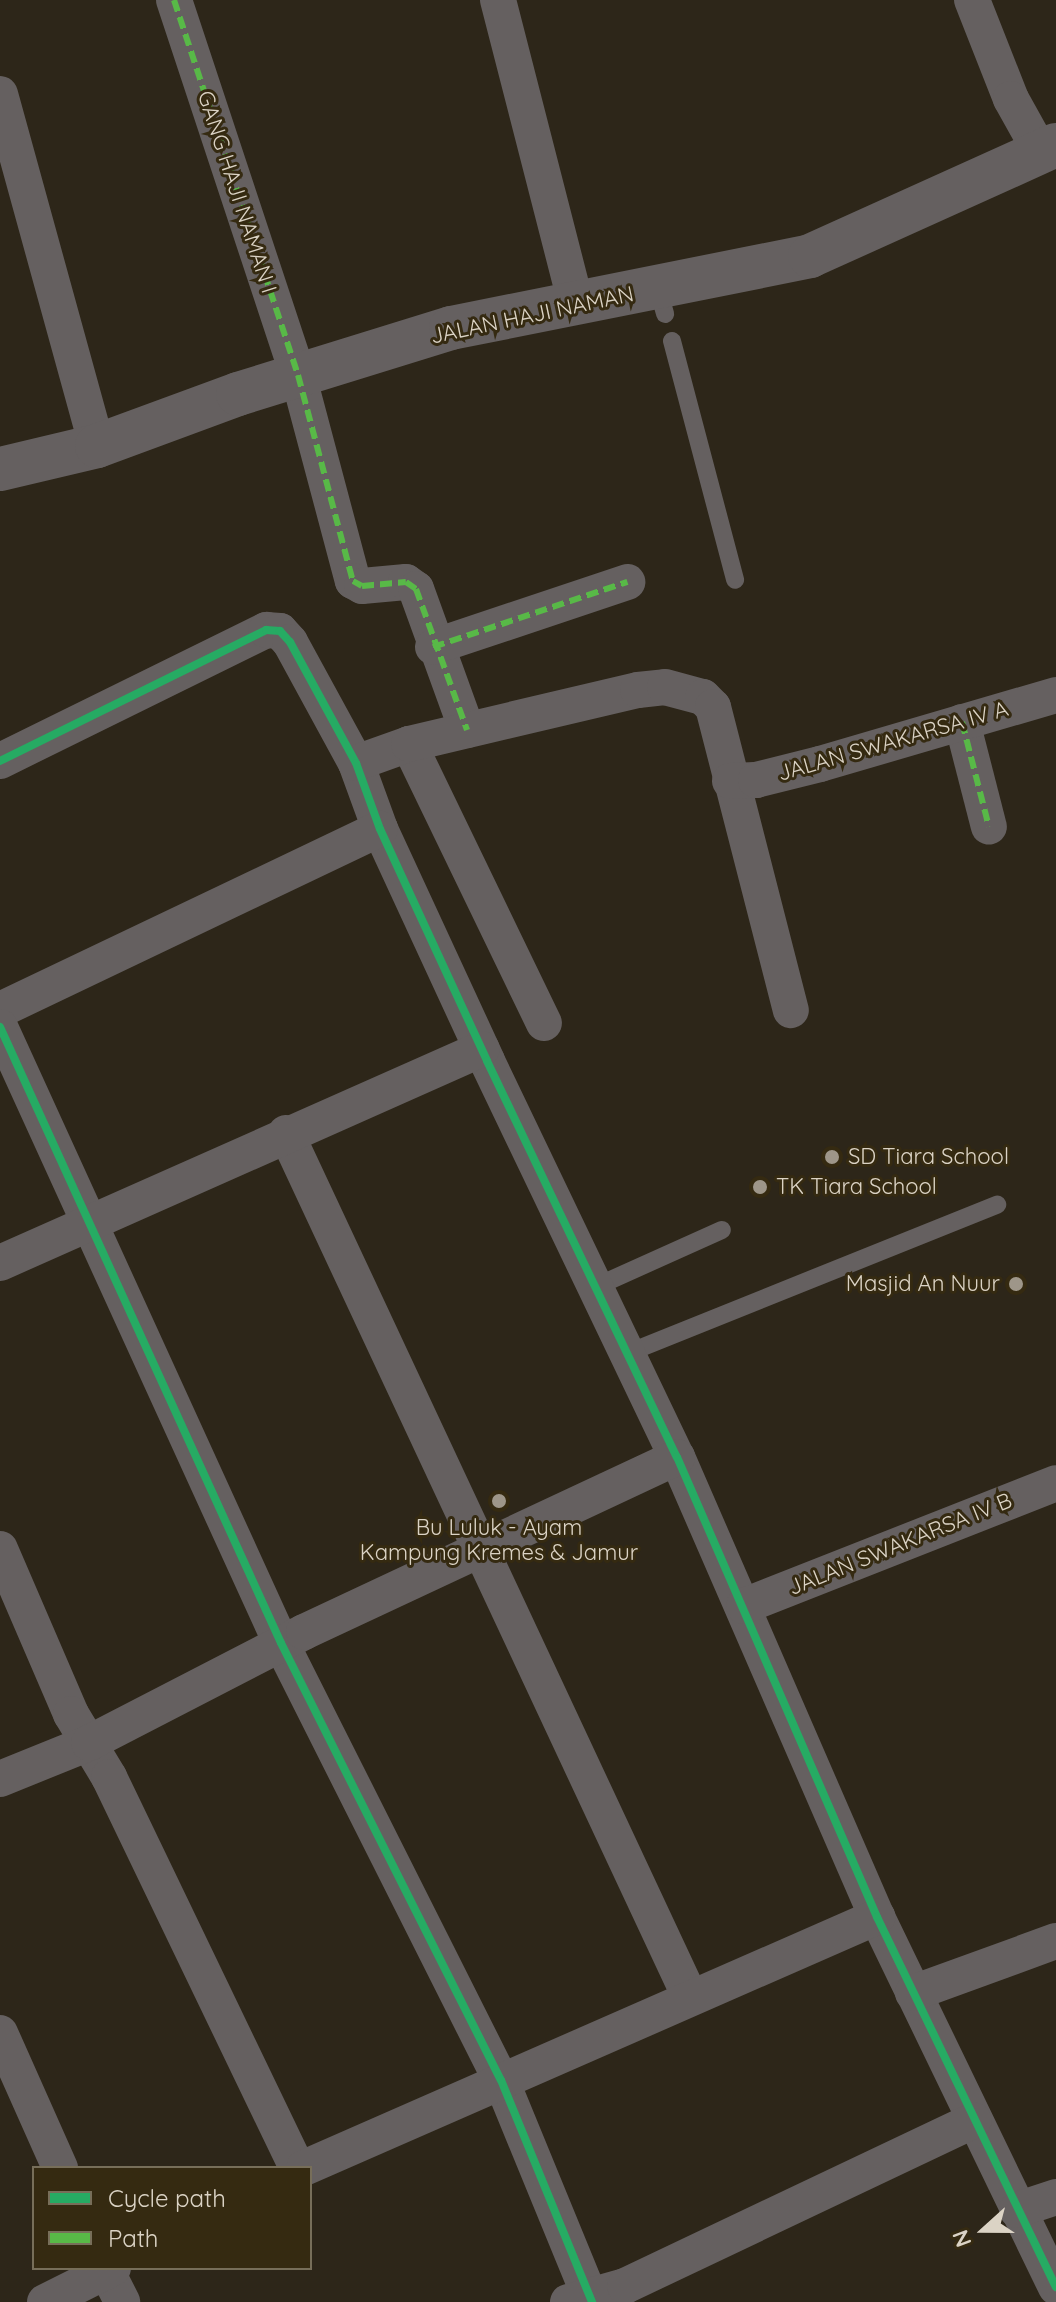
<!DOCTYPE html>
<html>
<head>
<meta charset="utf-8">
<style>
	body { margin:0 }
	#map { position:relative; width:1056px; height:2302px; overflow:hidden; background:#2d2619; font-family:Quicksand,sans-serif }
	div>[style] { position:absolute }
	.service>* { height:18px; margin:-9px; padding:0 9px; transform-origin:9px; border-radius:9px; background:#656060 }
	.minor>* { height:36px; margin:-18px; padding:0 18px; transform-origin:18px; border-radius:18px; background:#656060 }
	.tertiary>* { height:44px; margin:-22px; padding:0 22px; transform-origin:22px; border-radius:22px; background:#656060 }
	.quiet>* { height:6px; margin-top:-3px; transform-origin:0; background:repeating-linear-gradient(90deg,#58b947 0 12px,transparent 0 18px) }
	.cycleway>* { height:8px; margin:-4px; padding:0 4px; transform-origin:4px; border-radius:4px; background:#26ab63 }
	.dots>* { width:22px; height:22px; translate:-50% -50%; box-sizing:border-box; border:4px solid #352a11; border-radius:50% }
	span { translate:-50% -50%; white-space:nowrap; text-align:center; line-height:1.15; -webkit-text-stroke:6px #352a11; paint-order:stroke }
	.street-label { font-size:22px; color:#dbd3c5 }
	.poi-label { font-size:22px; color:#dbd3c5 }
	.left { translate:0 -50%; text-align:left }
	.right { translate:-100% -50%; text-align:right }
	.legend { position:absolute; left:32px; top:2166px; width:280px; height:104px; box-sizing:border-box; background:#352a11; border:2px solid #776e59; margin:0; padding:10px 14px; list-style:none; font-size:24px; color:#dbd3c5 }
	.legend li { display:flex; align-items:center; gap:16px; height:40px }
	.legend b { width:40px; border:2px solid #776e59 }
	.north { position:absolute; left:944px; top:2190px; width:80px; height:80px; -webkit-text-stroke:6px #352a11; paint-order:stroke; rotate:249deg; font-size:22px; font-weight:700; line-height:32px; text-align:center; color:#dbd3c5 }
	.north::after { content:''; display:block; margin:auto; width:28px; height:36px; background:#dbd3c5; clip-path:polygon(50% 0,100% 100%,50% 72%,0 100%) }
</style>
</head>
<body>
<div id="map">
	<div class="service">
		<i style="left:658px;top:289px;width:26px;rotate:74deg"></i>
		<i style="left:672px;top:341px;width:247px;rotate:75.2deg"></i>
		<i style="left:595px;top:1287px;width:139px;rotate:-24.2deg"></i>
		<i style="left:628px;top:1353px;width:398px;rotate:-21.9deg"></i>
	</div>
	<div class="minor">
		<i style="left:174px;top:0;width:395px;rotate:71.7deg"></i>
		<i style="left:298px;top:375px;width:213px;rotate:75.1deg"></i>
		<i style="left:353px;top:581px;width:10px;rotate:29deg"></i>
		<i style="left:362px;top:586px;width:44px;rotate:-5.2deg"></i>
		<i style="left:406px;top:582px;width:12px;rotate:35deg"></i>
		<i style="left:416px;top:589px;width:150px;rotate:70.1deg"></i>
		<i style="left:498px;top:0;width:313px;rotate:75.6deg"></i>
		<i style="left:972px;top:0;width:106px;rotate:68.5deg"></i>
		<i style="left:1011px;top:99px;width:60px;rotate:60.9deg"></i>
		<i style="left:0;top:94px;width:365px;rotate:74.6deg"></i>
		<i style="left:433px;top:647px;width:205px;rotate:-18.5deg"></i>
		<i style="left:962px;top:722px;width:108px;rotate:75.6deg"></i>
		<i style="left:409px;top:744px;width:310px;rotate:64.2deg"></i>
		<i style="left:0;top:761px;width:297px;rotate:-26.2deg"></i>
		<i style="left:266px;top:630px;width:14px;rotate:4deg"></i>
		<i style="left:280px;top:631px;width:15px;rotate:48deg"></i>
		<i style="left:290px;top:642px;width:138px;rotate:61.4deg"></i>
		<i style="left:356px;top:763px;width:70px;rotate:70deg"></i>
		<i style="left:380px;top:829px;width:255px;rotate:65.2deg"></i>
		<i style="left:487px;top:1061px;width:439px;rotate:64.4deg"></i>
		<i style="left:677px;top:1457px;width:502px;rotate:66.5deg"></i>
		<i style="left:877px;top:1917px;width:411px;rotate:64.2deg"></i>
		<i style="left:356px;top:763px;width:56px;rotate:-19.7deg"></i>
		<i style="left:409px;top:744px;width:235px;rotate:-13.3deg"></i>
		<i style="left:638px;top:690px;width:27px;rotate:-6deg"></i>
		<i style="left:665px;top:687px;width:39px;rotate:15deg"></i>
		<i style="left:703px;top:697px;width:14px;rotate:45deg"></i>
		<i style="left:713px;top:707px;width:313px;rotate:75.6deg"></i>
		<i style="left:730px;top:781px;width:26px;rotate:-2deg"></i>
		<i style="left:756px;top:780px;width:66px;rotate:-14deg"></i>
		<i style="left:820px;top:764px;width:246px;rotate:-16.3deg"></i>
		<i style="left:0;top:1010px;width:421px;rotate:-25.5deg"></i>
		<i style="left:0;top:1027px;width:677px;rotate:65.48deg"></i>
		<i style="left:281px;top:1643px;width:489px;rotate:63.3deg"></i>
		<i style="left:501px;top:2080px;width:240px;rotate:67.7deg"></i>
		<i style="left:286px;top:1133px;width:952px;rotate:64.94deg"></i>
		<i style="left:0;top:1263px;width:527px;rotate:-23.94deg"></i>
		<i style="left:0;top:1549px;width:180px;rotate:66.7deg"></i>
		<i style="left:71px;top:1714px;width:74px;rotate:58.9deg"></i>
		<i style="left:109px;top:1777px;width:434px;rotate:64.3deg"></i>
		<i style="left:744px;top:1606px;width:335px;rotate:-21.5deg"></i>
		<i style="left:0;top:1779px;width:96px;rotate:-22deg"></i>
		<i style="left:89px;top:1743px;width:242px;rotate:-27.3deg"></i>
		<i style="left:304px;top:1632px;width:412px;rotate:-25.1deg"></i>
		<i style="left:913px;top:1993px;width:152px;rotate:-20deg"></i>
		<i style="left:0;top:2033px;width:148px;rotate:66deg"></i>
		<i style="left:304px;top:2168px;width:626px;rotate:-23.66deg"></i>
		<i style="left:1017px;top:2210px;width:41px;rotate:-18.4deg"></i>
		<i style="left:105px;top:2268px;width:38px;rotate:63deg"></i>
		<i style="left:45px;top:2302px;width:76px;rotate:-26.6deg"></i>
		<i style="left:568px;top:2302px;width:59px;rotate:-15.7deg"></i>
		<i style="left:625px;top:2286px;width:386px;rotate:-25.4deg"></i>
	</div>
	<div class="tertiary">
		<i style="left:0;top:469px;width:100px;rotate:-13.3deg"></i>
		<i style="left:97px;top:446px;width:150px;rotate:-20.2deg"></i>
		<i style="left:238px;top:394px;width:223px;rotate:-17.2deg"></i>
		<i style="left:451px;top:328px;width:366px;rotate:-11.3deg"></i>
		<i style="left:810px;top:256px;width:270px;rotate:-24.3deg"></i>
	</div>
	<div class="quiet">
		<i style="left:174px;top:0;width:395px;rotate:71.7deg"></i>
		<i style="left:298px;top:375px;width:213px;rotate:75.1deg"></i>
		<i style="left:353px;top:581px;width:10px;rotate:29deg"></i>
		<i style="left:362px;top:586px;width:44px;rotate:-5.2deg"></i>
		<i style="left:406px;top:582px;width:12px;rotate:35deg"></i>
		<i style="left:416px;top:589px;width:150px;rotate:70.1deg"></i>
		<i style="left:433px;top:647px;width:205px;rotate:-18.5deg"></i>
		<i style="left:962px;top:722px;width:108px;rotate:75.6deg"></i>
	</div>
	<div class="cycleway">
		<i style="left:0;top:761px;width:297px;rotate:-26.2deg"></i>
		<i style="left:266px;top:630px;width:14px;rotate:4deg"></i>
		<i style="left:280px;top:631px;width:15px;rotate:48deg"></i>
		<i style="left:290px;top:642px;width:138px;rotate:61.4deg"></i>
		<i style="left:356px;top:763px;width:70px;rotate:70deg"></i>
		<i style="left:380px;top:829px;width:255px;rotate:65.2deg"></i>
		<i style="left:487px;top:1061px;width:439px;rotate:64.4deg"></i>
		<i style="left:677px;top:1457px;width:502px;rotate:66.5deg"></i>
		<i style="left:877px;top:1917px;width:411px;rotate:64.2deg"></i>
		<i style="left:0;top:1027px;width:677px;rotate:65.48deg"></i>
		<i style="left:281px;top:1643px;width:489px;rotate:63.3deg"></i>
		<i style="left:501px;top:2080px;width:240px;rotate:67.7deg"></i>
	</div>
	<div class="dots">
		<i style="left:832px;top:1157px;background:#9e9689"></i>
		<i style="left:760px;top:1187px;background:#9e9689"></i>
		<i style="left:1016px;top:1284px;background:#9e9689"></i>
		<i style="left:499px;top:1501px;background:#9e9689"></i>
	</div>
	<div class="street-label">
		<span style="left:237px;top:192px;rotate:72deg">GANG HAJI NAMAN I</span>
		<span style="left:532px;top:315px;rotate:-12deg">JALAN HAJI NAMAN</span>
		<span style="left:893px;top:741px;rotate:-16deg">JALAN SWAKARSA IV A</span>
		<span style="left:900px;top:1544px;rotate:-22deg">JALAN SWAKARSA IV B</span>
	</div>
	<div class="poi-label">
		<span class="left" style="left:848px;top:1157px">SD Tiara School</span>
		<span class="left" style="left:776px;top:1187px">TK Tiara School</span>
		<span class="right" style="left:1000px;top:1284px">Masjid An Nuur</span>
		<span style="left:499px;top:1540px">Bu Luluk - Ayam<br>Kampung Kremes &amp; Jamur</span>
	</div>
	<ul class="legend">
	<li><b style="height:10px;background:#26ab63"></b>Cycle path</li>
	<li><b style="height:10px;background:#58b947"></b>Path</li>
	</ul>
	<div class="north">N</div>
</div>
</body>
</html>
